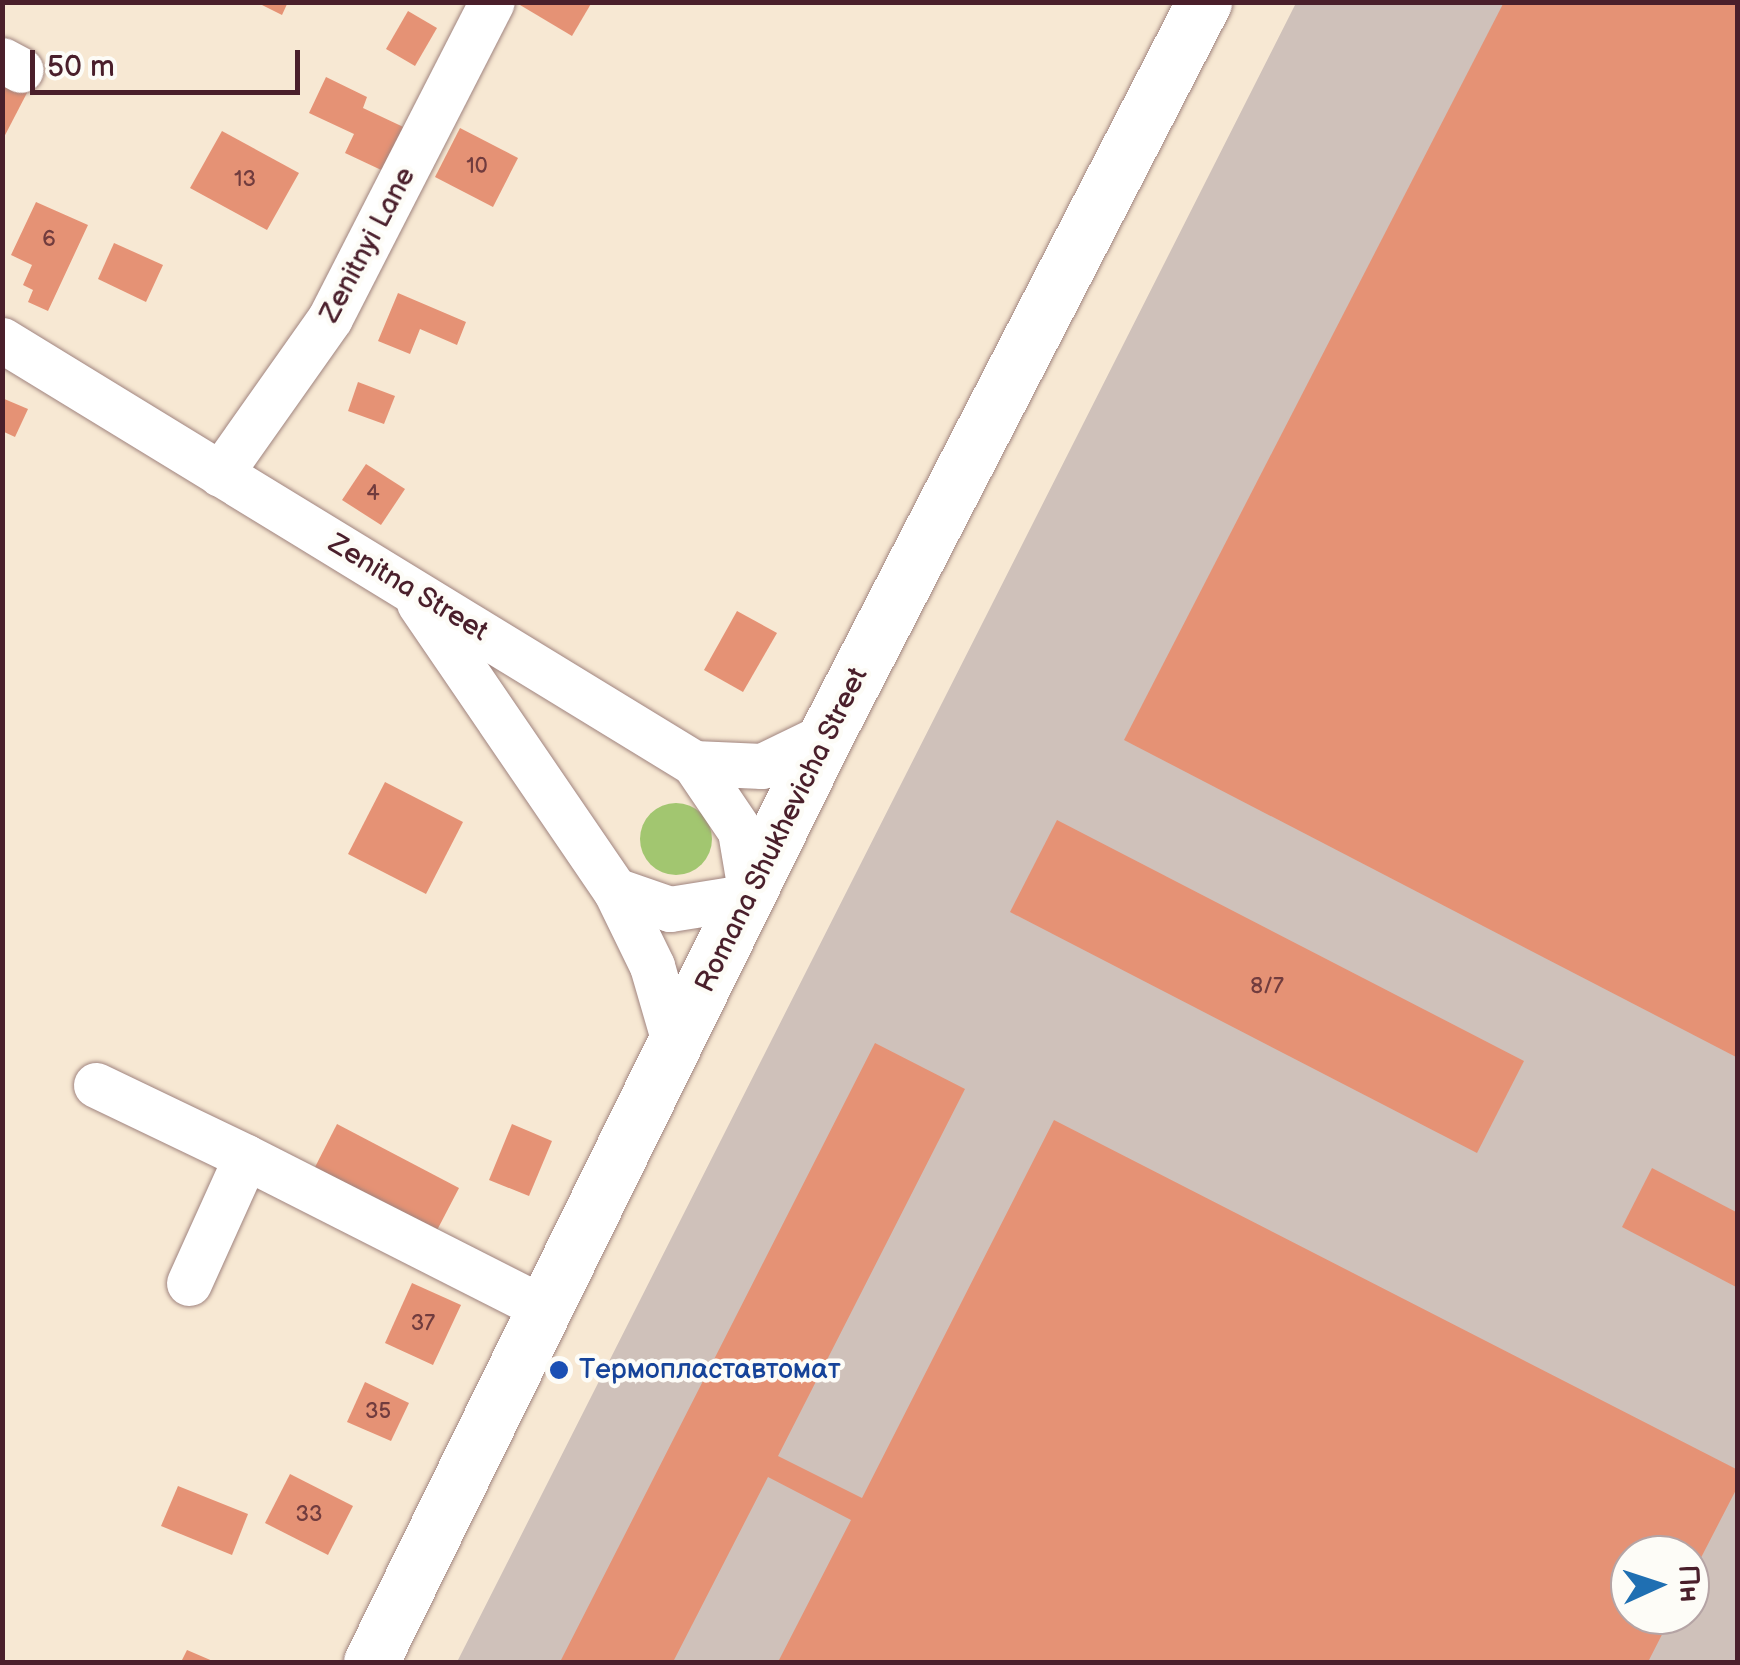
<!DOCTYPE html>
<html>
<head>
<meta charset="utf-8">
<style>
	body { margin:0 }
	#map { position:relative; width:1740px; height:1665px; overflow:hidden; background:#f7e8d3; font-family:"Balsamiq Sans",sans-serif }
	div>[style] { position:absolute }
	.industrial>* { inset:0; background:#cfc1ba }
	.green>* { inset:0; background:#a2c670 }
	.round { border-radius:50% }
	.building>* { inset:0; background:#e59275 }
	.roads { filter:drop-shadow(0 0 2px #a0847f) drop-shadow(0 0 2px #a0847f) }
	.minor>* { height:45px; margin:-22.5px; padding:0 22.5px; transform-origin:22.5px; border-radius:22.5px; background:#fff }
	.major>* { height:55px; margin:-27.5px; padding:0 27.5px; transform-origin:27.5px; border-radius:27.5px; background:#fff }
	.dots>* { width:28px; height:28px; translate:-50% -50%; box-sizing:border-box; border:5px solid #fdfcf7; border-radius:50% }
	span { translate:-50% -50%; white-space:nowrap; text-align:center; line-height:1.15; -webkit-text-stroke:9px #fdfcf7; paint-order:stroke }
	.number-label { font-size:22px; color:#713c3e }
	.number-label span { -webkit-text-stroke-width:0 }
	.street-label { font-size:28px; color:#4a1f2b }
	.transit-label { font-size:28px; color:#164399 }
	.left { translate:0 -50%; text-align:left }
	.frame { position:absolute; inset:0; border:5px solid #4a1f2b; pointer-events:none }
	.north { position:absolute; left:1610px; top:1535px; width:100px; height:100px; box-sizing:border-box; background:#fdfcf7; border:2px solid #b5a4a5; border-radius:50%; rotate:87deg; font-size:28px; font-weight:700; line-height:40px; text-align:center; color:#4a1f2b }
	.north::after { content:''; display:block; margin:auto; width:35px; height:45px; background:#1f6fb2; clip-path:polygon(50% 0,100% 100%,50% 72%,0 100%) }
	.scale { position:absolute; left:30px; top:50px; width:270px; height:45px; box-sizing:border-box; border:5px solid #4a1f2b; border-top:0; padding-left:12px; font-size:30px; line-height:35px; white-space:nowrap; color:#4a1f2b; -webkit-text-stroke:8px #fdfcf7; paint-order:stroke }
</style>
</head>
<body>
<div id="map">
	<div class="industrial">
		<i style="clip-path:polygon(evenodd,1296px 3px,1737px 3px,1737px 1662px,457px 1662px,1296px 3px,1630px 1555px,1690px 1555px,1690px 1615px,1630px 1615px,1630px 1555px)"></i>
	</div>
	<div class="green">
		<i class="round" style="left:640px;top:803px;width:72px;height:72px"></i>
	</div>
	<div class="building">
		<i style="clip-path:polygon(256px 2px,288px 2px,282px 15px)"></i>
		<i style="clip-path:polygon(515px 2px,592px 2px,572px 36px)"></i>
		<i style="clip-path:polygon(1504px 2px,1738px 2px,1738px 1058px,1124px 740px)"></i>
		<i style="clip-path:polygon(408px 11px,437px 28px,415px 66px,386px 49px)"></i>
		<i style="clip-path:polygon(2px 75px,29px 89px,2px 141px)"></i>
		<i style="clip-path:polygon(326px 77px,367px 97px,363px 108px,414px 132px,394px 176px,345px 153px,354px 134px,309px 113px)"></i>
		<i style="clip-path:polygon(460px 128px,518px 158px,493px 207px,435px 177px)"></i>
		<i style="clip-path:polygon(222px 131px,299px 173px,267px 230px,190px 188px)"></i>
		<i style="clip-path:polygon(36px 202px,88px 225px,48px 311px,28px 302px,33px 290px,23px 285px,32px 265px,11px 255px)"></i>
		<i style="clip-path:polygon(114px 243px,163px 265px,146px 302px,98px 279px)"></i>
		<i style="clip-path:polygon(398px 293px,466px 322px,457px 345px,420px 329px,410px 354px,378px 341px)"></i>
		<i style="clip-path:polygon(358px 382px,395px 396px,384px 424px,348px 411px)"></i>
		<i style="clip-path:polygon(2px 398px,28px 409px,15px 437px,2px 431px)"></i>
		<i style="clip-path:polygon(366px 464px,405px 489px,381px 525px,342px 500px)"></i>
		<i style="clip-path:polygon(737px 611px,777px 633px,743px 692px,704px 670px)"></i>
		<i style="clip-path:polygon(385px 782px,463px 822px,426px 894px,348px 854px)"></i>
		<i style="clip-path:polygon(1057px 820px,1524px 1061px,1477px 1153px,1010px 912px)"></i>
		<i style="clip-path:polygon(875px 1043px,965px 1089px,778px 1456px,862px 1498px,1054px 1120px,1738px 1470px,1738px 1486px,1690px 1579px,1690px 1555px,1630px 1555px,1630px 1615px,1672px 1615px,1648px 1662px,778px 1662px,851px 1520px,768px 1477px,673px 1662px,560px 1662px)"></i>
		<i style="clip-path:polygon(337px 1124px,459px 1188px,434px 1236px,312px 1173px)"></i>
		<i style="clip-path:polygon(512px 1124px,552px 1141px,529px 1196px,489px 1180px)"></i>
		<i style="clip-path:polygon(1652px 1168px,1738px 1213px,1738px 1288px,1622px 1227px)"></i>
		<i style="clip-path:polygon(412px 1283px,461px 1305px,433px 1365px,385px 1343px)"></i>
		<i style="clip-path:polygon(365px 1382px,409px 1403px,391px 1441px,347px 1422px)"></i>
		<i style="clip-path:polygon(290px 1474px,353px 1506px,328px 1555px,265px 1523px)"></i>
		<i style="clip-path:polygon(178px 1486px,248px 1514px,232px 1555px,161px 1526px)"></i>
		<i style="clip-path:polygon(187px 1650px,215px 1662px,181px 1662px)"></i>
	</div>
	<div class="roads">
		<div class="minor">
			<i style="left:2px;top:60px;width:21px;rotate:28deg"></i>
			<i style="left:2px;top:340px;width:811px;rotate:31.44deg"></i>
			<i style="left:694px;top:763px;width:68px;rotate:2.5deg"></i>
			<i style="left:762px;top:766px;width:71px;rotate:-25.8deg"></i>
			<i style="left:220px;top:474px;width:191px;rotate:-54.8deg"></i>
			<i style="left:330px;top:318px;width:355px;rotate:-62.9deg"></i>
			<i style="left:419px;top:603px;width:348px;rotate:55.7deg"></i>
			<i style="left:615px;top:890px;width:85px;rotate:64deg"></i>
			<i style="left:652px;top:966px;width:82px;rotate:73.8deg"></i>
			<i style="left:615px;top:890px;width:58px;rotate:19.1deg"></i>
			<i style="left:670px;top:909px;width:82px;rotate:-9.1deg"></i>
			<i style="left:751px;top:896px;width:66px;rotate:-99.6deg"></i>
			<i style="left:740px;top:831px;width:82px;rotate:-124.1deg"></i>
			<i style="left:96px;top:1085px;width:166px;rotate:25.6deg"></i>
			<i style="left:189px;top:1283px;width:138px;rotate:-65.7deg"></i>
			<i style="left:246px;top:1157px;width:336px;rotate:26.9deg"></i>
		</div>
		<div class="major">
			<i style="left:371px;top:1662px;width:1033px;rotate:-63.86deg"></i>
			<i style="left:826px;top:735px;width:825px;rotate:-62.72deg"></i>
		</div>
	</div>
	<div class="dots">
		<i style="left:559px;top:1370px;background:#1a4fb4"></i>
	</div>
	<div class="number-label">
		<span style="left:477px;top:167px">10</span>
		<span style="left:245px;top:180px">13</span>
		<span style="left:49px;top:240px">6</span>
		<span style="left:373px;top:494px">4</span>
		<span style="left:1267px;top:987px">8/7</span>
		<span style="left:423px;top:1324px">37</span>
		<span style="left:378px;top:1412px">35</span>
		<span style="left:309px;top:1515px">33</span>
	</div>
	<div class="street-label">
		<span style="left:368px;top:245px;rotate:-62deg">Zenitnyi Lane</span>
		<span style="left:408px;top:588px;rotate:31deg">Zenitna Street</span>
		<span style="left:782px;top:830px;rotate:-64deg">Romana Shukhevicha Street</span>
	</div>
	<div class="transit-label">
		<span class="left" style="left:579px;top:1370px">Термопластавтомат</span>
	</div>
	<div class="frame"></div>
	<div class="north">Пн</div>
	<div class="scale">50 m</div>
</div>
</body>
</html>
